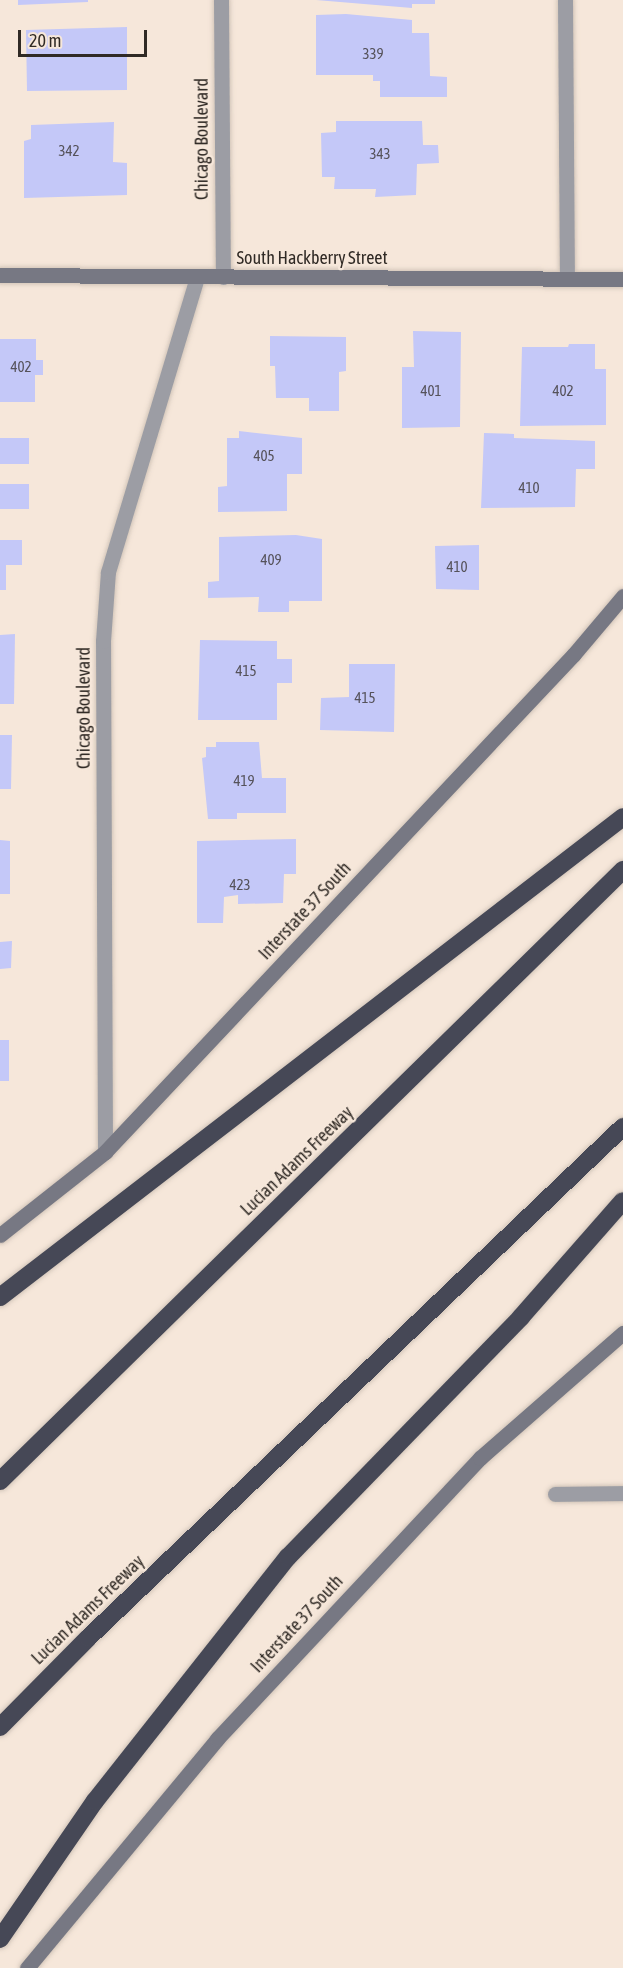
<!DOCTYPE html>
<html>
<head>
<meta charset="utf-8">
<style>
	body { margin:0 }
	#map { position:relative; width:623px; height:1968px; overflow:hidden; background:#f6e7da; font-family:"Asap Condensed",sans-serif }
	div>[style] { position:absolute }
	.building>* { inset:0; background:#c4c8f8 }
	.roads { filter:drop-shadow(0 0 2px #d2c5b9) drop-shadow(0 0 2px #d2c5b9) }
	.lane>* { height:15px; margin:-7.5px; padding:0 7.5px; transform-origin:7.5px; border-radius:7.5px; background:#9c9da4 }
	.street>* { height:15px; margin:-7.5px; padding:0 7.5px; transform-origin:7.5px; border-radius:7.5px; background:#9c9da4 }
	.secondary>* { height:15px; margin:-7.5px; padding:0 7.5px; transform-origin:7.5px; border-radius:7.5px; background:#777883 }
	.highway>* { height:18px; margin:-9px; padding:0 9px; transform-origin:9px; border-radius:9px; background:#464856 }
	span { translate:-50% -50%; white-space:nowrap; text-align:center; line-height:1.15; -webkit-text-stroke:4.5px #f6e7da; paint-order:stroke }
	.number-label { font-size:15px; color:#55525a }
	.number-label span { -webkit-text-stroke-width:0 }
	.street-label { font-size:18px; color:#302a25 }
	.scale { position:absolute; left:18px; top:30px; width:129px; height:27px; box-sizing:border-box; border:3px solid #302a25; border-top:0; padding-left:8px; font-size:18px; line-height:21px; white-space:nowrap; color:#302a25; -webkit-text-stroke:4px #f6e7da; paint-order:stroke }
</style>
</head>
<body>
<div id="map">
	<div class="building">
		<i style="clip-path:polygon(18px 0,88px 0,88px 2px,18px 5px)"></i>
		<i style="clip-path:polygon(316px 0,435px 0,435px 4px,412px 4px,412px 8px)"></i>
		<i style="clip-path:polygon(346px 14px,412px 20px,412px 33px,429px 33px,430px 76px,447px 77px,447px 97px,380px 97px,380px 81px,373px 81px,373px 75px,316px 75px,316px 15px)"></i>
		<i style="clip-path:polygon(127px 27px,127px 90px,27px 91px,26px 30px)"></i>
		<i style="clip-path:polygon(336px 121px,422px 121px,423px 145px,438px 145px,439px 163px,417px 164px,416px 195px,375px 197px,376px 189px,334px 189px,335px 177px,322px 177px,321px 133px,336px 132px)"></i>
		<i style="clip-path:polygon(114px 122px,113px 162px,127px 163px,127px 195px,24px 198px,24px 141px,31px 139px,31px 125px)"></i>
		<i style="clip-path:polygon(413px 331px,461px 332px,460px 427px,402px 428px,402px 367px,414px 367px)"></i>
		<i style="clip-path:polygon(270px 336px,346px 337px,346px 371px,339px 372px,339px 411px,309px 411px,309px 398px,276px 398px,275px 366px,270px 366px)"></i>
		<i style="clip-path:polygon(0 339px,36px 339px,36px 360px,43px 360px,43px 375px,35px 375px,35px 402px,0 402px)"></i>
		<i style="clip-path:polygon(569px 344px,595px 344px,595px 369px,606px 369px,606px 425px,520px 426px,522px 347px,568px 347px)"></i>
		<i style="clip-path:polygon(239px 431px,302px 438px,302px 474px,287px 474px,287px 511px,218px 512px,218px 487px,227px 486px,227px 438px,239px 438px)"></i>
		<i style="clip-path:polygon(484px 433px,514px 434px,514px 438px,595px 441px,595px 469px,576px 469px,575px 507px,481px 508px)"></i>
		<i style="clip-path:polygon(0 438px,29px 438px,29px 464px,0 464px)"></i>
		<i style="clip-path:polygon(0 484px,29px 484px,29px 509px,0 509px)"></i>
		<i style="clip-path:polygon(296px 535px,322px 539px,322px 601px,289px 601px,289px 612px,258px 612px,259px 597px,208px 598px,208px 582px,219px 581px,219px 537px)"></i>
		<i style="clip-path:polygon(0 540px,22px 540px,22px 565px,6px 565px,6px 590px,0 590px)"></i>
		<i style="clip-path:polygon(479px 545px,479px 590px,436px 589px,435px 546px)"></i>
		<i style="clip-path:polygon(15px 634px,14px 704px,0 704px,0 635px)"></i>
		<i style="clip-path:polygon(200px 640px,277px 641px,277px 659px,292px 659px,292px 683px,277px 683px,277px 720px,198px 720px)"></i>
		<i style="clip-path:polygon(349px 664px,395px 664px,394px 732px,320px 730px,321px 698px,349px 697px)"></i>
		<i style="clip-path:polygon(0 735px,12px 735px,11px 789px,0 789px)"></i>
		<i style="clip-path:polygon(216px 742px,259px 742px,262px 778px,286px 778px,286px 813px,237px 813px,237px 819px,208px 819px,202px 758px,206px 757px,206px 747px,216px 747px)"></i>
		<i style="clip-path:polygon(296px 839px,296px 874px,284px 874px,283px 903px,238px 904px,238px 895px,224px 897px,223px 923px,197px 923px,197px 841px)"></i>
		<i style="clip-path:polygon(0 840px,10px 841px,10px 894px,0 894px)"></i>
		<i style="clip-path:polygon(12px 941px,11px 968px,0 969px,0 942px)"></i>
		<i style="clip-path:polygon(0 1040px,9px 1040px,9px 1081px,0 1081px)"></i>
	</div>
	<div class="roads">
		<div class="lane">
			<i style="left:565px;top:0;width:279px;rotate:89.6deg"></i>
		</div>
		<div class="street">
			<i style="left:221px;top:0;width:277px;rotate:89.6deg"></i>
			<i style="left:105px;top:1152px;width:511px;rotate:-90.22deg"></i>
			<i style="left:103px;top:641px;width:69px;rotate:-85.9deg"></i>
			<i style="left:108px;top:572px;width:308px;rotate:-73.2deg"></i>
			<i style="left:555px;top:1494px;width:68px;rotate:-0.8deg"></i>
		</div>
		<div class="secondary">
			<i style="left:0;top:275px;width:623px;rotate:0.37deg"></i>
			<i style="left:0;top:1235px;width:134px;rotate:-38.3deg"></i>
			<i style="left:105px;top:1152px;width:684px;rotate:-46.72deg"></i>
			<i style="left:574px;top:654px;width:76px;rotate:-49.8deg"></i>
			<i style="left:27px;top:1968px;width:298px;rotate:-50.3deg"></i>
			<i style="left:217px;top:1739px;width:385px;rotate:-46.9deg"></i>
			<i style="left:480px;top:1458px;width:190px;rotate:-41.2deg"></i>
		</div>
		<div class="highway">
			<i style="left:0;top:1297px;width:786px;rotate:-37.61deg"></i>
			<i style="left:0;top:1481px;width:873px;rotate:-44.44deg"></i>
			<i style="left:0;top:1727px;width:125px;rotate:-45.3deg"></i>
			<i style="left:88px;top:1638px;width:740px;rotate:-43.69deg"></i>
			<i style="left:0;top:1939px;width:168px;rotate:-55.5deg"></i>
			<i style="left:95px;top:1801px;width:311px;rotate:-51.7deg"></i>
			<i style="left:288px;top:1557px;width:334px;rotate:-45.8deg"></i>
			<i style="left:521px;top:1317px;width:154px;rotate:-48.7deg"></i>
		</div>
	</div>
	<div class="number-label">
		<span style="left:373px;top:54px">339</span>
		<span style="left:69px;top:151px">342</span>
		<span style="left:380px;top:154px">343</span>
		<span style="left:21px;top:367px">402</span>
		<span style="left:431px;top:391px">401</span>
		<span style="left:563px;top:391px">402</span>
		<span style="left:264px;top:456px">405</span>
		<span style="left:529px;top:488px">410</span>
		<span style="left:271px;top:560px">409</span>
		<span style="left:457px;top:567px">410</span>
		<span style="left:246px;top:671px">415</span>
		<span style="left:365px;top:698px">415</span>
		<span style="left:244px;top:781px">419</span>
		<span style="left:240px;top:885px">423</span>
	</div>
	<div class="street-label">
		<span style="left:202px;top:139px;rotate:-90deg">Chicago Boulevard</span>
		<span style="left:312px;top:258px">South Hackberry Street</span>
		<span style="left:84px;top:708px;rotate:-90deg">Chicago Boulevard</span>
		<span style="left:305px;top:911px;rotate:-47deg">Interstate 37 South</span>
		<span style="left:297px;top:1161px;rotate:-44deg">Lucian Adams Freeway</span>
		<span style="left:88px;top:1610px;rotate:-44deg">Lucian Adams Freeway</span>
		<span style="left:297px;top:1624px;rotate:-47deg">Interstate 37 South</span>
	</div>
	<div class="scale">20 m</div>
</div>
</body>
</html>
